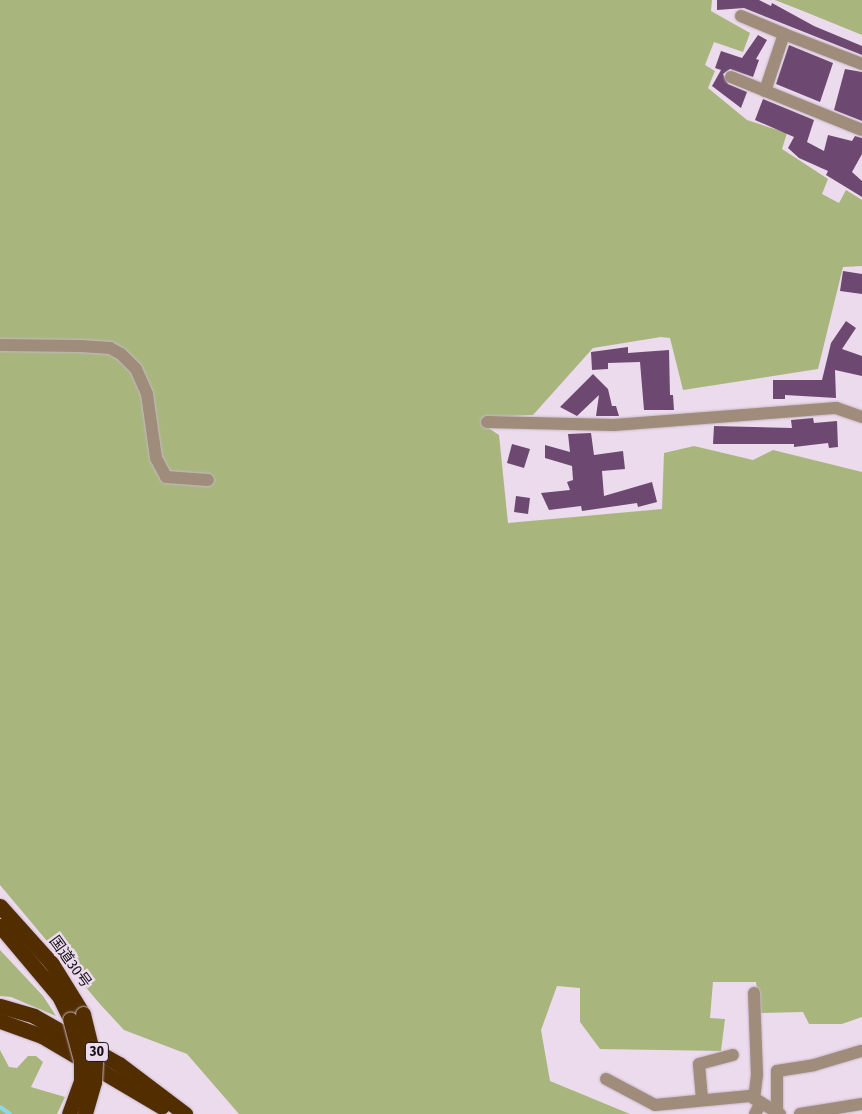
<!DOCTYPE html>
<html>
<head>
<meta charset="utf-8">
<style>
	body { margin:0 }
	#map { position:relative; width:862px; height:1114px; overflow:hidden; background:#ecdbed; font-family:"Fira Sans Condensed","Noto Sans JP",sans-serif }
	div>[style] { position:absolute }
	.forest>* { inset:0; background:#a8b67e }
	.stream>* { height:4px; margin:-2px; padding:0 2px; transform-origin:2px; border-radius:2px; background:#8cd8e8 }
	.building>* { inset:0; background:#6d4972 }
	.roads { filter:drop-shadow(0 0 1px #c6b7c7) drop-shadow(0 0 1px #c6b7c7) }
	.minor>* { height:12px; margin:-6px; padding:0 6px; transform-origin:6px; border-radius:6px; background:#a08c7a }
	.highway>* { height:15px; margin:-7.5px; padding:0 7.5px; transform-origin:7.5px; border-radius:7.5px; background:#522d00 }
	.bridges { filter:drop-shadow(0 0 1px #c6b7c7) drop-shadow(0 0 1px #c6b7c7) }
	.highway-bridge>* { height:15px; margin:-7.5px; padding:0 7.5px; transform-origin:7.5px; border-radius:7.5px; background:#522d00 }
	span { translate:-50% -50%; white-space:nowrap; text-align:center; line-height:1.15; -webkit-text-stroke:5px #ecdbed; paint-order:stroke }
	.shield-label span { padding:1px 4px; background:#ecdbed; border:1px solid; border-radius:4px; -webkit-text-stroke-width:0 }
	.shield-label { font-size:14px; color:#191319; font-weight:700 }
	.street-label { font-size:15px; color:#191319 }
</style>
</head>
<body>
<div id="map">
	<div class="forest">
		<i style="clip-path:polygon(0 0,712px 0,711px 11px,750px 33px,743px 52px,714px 42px,705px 65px,715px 71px,708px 88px,747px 120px,787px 133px,782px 149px,828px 179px,822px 194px,839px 203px,846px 190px,862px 200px,862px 266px,843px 267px,818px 369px,683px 390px,670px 338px,661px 337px,593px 348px,533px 415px,482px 417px,484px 425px,499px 435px,508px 523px,662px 509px,664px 453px,694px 446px,753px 460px,773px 450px,862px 472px,862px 1017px,842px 1024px,809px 1024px,803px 1012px,760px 1013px,756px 982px,713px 982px,710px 1018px,725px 1019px,721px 1051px,600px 1049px,580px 1022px,580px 988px,557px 986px,541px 1030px,550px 1081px,630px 1114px,239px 1114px,187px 1054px,124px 1030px,99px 1003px,0 885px)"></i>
		<i style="clip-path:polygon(775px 0,862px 0,862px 35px,808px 13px)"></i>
		<i style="clip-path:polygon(0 950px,43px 996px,56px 1016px,11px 997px,0 996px)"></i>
		<i style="clip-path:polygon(0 1050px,9px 1067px,17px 1068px,28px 1056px,36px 1056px,43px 1062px,31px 1087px,65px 1097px,57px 1114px,0 1114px)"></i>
	</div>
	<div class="stream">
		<i style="left:0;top:1107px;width:12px;rotate:35deg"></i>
	</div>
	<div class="building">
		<i style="clip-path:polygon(717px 0,759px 0,771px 6px,772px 3px,814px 26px,862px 46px,862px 55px,744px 8px,717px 10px)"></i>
		<i style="clip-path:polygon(758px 35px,767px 40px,756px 59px,759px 60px,753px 77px,730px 69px,723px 74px,728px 84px,747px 92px,741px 108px,712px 86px,721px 70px,715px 68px,721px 51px,742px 58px)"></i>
		<i style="clip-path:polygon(789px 45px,833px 63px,820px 102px,776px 84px)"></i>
		<i style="clip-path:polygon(845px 69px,862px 72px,862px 121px,834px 110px)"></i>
		<i style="clip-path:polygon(763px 99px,814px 120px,807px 142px,824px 151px,828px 135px,852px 141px,855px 136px,862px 138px,862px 154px,852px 172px,862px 181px,862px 197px,826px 175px,828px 171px,799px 158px,788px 148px,794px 137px,755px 120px)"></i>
		<i style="clip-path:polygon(843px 271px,862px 274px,862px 294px,840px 291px)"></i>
		<i style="clip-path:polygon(846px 321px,856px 328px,842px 349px,862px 356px,862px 376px,835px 370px,836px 398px,785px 395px,785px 399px,773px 399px,773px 380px,822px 380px,831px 343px)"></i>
		<i style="clip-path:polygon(628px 347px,628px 353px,669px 350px,670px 395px,673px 395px,674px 410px,644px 410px,640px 362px,608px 363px,608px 369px,592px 370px,591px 352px)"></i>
		<i style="clip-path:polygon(593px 374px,608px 389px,612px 406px,616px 406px,619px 416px,596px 416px,599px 395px,577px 416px,560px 407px)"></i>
		<i style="clip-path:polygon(813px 418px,814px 423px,837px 421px,838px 447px,829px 448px,828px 443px,794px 447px,794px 444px,713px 444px,714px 426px,792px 428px,791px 420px)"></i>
		<i style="clip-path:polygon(591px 433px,594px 455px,623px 451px,625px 469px,602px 471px,604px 496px,652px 482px,657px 502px,638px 507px,637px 503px,582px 511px,581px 506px,549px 510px,541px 493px,570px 490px,567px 482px,573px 480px,572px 466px,545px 458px,545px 445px,570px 452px,568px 434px)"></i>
		<i style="clip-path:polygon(512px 444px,530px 449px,524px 468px,507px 463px)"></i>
		<i style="clip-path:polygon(516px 496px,530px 498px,528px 514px,514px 512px)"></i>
	</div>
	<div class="roads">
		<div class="minor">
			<i style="left:741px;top:16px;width:47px;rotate:22.7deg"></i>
			<i style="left:731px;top:77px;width:141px;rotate:22deg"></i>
			<i style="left:765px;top:91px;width:60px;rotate:-71.6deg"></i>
			<i style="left:784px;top:34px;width:84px;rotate:21deg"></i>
			<i style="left:0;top:345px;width:81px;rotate:0.7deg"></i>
			<i style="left:81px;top:346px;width:29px;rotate:4deg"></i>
			<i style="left:110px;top:348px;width:13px;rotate:29deg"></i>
			<i style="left:121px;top:354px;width:21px;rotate:45deg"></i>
			<i style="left:136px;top:369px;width:27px;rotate:66deg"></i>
			<i style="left:147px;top:394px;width:65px;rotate:82deg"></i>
			<i style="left:156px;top:458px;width:21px;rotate:62deg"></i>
			<i style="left:166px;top:477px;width:42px;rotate:4.1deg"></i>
			<i style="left:487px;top:422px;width:127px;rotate:1.4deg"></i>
			<i style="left:614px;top:425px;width:223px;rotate:-4.4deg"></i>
			<i style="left:836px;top:408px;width:28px;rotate:19deg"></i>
			<i style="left:754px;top:993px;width:82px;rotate:87.9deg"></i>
			<i style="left:757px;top:1075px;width:23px;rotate:97deg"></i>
			<i style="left:606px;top:1079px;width:55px;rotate:28deg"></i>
			<i style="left:655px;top:1105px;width:95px;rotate:-5.4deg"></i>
			<i style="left:750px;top:1096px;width:35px;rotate:31deg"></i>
			<i style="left:702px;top:1099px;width:35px;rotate:-95deg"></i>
			<i style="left:699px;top:1064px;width:35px;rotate:-15deg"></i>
			<i style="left:777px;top:1110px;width:39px;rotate:-90deg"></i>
			<i style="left:777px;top:1071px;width:37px;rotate:-9deg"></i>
			<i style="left:814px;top:1065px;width:49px;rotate:-16.6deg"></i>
			<i style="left:755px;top:1114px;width:13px;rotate:-63deg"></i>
			<i style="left:800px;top:1114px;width:63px;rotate:-9.2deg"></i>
		</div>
		<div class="highway">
			<i style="left:0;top:906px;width:78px;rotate:48.1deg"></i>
			<i style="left:52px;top:964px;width:59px;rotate:58.2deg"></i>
			<i style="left:0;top:926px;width:92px;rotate:49.9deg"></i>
			<i style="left:59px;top:996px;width:25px;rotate:64deg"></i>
			<i style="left:0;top:1006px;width:35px;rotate:16deg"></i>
			<i style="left:34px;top:1016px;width:98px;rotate:29.5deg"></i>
			<i style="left:119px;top:1064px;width:83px;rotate:37.1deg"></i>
			<i style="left:0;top:1021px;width:45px;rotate:19.7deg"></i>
			<i style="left:42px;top:1036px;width:139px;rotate:30.6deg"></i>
		</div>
	</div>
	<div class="bridges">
		<div class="highway-bridge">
			<i style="left:83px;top:1014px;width:50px;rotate:76.2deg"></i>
			<i style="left:95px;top:1063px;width:19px;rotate:93deg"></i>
			<i style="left:94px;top:1082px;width:33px;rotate:106deg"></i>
			<i style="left:69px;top:1114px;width:35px;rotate:-70deg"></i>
			<i style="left:81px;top:1081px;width:21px;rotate:-90deg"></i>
			<i style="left:81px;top:1060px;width:42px;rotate:-105deg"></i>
		</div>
	</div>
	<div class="shield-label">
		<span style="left:97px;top:1052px">30</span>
	</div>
	<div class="street-label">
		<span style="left:70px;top:962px;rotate:54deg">国道30号</span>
	</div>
</div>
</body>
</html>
